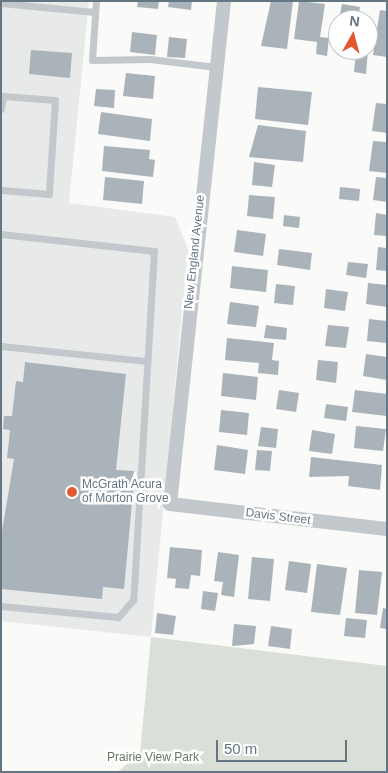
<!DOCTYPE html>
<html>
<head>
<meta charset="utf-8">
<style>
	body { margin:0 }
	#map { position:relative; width:388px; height:773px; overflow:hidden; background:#fafaf8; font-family:Arial,sans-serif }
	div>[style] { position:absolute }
	.built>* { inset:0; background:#e8e9e9 }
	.green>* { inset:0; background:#dadfd7 }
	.building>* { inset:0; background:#aab3b9 }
	.service>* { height:7px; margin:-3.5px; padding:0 3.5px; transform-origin:3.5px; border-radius:3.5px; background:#c3c8cc }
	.minor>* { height:14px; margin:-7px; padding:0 7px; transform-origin:7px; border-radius:7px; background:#c3c8cc }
	.dots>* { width:14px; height:14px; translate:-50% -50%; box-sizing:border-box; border:2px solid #fff; border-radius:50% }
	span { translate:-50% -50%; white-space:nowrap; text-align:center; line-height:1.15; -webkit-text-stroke:5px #fff; paint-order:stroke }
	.street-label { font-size:12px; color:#657683 }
	.poi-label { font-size:12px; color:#657683 }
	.left { translate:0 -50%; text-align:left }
	.park-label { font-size:12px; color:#687a64 }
	.frame { position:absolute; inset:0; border:2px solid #657683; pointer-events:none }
	.north { position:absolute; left:328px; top:10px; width:50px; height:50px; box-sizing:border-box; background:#fff; border:1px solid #c1c8cd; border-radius:50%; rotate:7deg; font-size:14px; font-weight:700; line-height:20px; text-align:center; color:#657683 }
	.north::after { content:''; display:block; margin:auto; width:18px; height:22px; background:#e4572e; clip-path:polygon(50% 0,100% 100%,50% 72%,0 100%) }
	.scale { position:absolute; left:216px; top:740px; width:131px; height:22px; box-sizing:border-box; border:2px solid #657683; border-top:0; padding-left:6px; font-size:15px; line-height:18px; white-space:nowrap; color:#657683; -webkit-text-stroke:4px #fff; paint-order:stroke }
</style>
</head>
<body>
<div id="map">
	<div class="built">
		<i style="clip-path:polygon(1px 1px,89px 1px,69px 203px,175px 217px,188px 249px,151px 637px,1px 621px)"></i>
	</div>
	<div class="green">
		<i style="clip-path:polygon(151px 637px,387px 666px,387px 772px,117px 772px,140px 754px)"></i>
	</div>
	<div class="building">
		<i style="clip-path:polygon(138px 1px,159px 1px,158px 9px,137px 7px)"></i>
		<i style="clip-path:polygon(169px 1px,192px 1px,191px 10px,168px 7px)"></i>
		<i style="clip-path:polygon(271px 1px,293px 1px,287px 49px,261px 46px)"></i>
		<i style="clip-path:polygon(299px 1px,325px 4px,320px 37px,329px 38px,327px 56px,316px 54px,317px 42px,294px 39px)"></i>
		<i style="clip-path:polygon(342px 4px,360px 7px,358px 20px,339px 20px)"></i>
		<i style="clip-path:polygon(380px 10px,387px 11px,387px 57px,373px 55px)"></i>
		<i style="clip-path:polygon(132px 32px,157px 35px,155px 55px,130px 52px)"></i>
		<i style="clip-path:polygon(169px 37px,187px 39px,185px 58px,167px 57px)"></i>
		<i style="clip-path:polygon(337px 40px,338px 50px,354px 50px,354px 54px,335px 51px)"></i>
		<i style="clip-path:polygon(31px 50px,72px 53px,70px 78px,29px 74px)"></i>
		<i style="clip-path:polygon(356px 50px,368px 50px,366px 74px,354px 72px)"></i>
		<i style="clip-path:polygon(126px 73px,155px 76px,153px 99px,123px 96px)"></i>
		<i style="clip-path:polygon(258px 87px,312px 92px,308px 125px,255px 119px)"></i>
		<i style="clip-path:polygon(96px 89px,115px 90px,114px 108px,94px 106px)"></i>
		<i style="clip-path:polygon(376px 103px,387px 104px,387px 133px,372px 131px)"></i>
		<i style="clip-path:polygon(101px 112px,152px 119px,150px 141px,98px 134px)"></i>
		<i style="clip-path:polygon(258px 125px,306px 131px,303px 162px,249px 157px)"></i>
		<i style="clip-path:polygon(373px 141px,387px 142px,387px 173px,369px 171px)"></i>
		<i style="clip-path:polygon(104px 146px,150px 150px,149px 159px,155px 160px,153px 177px,102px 171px)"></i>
		<i style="clip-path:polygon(254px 162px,275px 165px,272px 187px,252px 185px)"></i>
		<i style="clip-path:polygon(105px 177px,144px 181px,142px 204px,103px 200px)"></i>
		<i style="clip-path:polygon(376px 177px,387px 178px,387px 202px,373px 200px)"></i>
		<i style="clip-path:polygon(340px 187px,360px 189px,359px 201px,339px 199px)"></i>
		<i style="clip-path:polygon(249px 195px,275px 197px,273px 219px,247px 216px)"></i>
		<i style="clip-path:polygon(376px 213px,387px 215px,387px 236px,374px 235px)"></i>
		<i style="clip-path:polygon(284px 215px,300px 217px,299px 228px,283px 226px)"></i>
		<i style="clip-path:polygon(237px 230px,266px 234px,263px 256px,234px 252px)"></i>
		<i style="clip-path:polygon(378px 247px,387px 248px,387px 271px,376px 270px)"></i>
		<i style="clip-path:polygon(279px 249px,312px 253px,310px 270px,277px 265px)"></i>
		<i style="clip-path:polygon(348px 262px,368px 264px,366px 278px,346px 275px)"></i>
		<i style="clip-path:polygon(232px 266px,268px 270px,266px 292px,230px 288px)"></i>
		<i style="clip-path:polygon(368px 283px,387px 285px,387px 307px,366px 304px)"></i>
		<i style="clip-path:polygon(276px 284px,295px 286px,293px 305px,274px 303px)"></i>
		<i style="clip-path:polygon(326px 289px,348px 292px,345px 311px,324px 308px)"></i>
		<i style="clip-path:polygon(230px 302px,259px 306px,256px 327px,227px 324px)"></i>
		<i style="clip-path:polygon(369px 319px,387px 321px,387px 343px,367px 341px)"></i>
		<i style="clip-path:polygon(266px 325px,287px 328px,286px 340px,264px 338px)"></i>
		<i style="clip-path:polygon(328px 325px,349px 327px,346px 348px,325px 346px)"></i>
		<i style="clip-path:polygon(227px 338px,274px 343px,272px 360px,279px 361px,278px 375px,258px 373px,259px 363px,225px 360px)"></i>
		<i style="clip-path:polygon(366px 354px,387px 357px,387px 380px,363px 376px)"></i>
		<i style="clip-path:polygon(318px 360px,338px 362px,336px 383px,316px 380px)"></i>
		<i style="clip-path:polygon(25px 362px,126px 374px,116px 470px,135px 471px,124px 589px,103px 587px,102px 599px,1px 589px,1px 537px,14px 459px,7px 458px,10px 430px,3px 429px,4px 416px,12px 416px,16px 381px,23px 382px)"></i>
		<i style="clip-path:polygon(223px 373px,258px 377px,256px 400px,221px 396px)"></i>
		<i style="clip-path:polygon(279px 390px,299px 393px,296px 412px,276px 409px)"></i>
		<i style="clip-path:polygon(355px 390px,387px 394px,387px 416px,352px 412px)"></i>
		<i style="clip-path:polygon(326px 404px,348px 407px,346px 421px,324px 418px)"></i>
		<i style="clip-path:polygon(221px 410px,249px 413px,247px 435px,219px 432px)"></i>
		<i style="clip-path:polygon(356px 426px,386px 429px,383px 451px,354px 448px)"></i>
		<i style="clip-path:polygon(261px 427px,278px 429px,276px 448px,258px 446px)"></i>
		<i style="clip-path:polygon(312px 430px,335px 434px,332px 454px,309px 451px)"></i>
		<i style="clip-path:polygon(217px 445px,248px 450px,245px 474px,214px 470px)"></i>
		<i style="clip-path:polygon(257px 450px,272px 451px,270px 471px,255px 470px)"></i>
		<i style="clip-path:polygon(311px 457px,382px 465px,380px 490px,348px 486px,349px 476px,309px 477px)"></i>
		<i style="clip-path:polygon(170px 547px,202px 550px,200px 576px,191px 575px,189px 589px,175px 588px,176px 579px,167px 578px)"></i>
		<i style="clip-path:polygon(218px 552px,239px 555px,234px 597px,221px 595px,223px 582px,214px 581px)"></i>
		<i style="clip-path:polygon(252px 557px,274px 559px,270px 601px,248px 599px)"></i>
		<i style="clip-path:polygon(289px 561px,311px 564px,307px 593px,285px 590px)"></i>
		<i style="clip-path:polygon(317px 564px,347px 568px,340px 615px,311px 612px)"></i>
		<i style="clip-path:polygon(359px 570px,382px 572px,377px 615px,355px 613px)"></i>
		<i style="clip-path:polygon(203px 591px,218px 593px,215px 611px,201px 609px)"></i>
		<i style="clip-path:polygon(383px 608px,387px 609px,387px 629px,380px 628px)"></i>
		<i style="clip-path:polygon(157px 613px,176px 616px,173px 635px,155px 633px)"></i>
		<i style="clip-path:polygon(346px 618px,367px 620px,365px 638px,344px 636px)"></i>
		<i style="clip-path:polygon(234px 624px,256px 626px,254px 644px,232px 646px)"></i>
		<i style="clip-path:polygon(271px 626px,292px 629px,290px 649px,268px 646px)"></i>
	</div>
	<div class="service">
		<i style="left:96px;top:1px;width:59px;rotate:93.9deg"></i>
		<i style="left:92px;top:60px;width:58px;rotate:-1deg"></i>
		<i style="left:150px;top:59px;width:66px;rotate:6.9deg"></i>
		<i style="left:1px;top:3px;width:94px;rotate:5.5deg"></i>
		<i style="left:1px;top:109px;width:13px;rotate:-81deg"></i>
		<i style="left:3px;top:96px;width:52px;rotate:4.4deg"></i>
		<i style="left:55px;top:100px;width:94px;rotate:93.7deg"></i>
		<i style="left:49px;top:194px;width:48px;rotate:-175.2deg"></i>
		<i style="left:1px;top:234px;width:154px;rotate:6.3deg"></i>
		<i style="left:154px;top:251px;width:350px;rotate:93.4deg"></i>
		<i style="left:133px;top:600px;width:23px;rotate:131deg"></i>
		<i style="left:118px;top:617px;width:118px;rotate:-174.6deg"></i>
		<i style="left:1px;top:346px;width:147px;rotate:5.9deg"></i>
	</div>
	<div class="minor">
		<i style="left:224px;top:1px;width:506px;rotate:96.13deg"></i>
		<i style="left:170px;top:504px;width:218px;rotate:6.6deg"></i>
	</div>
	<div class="dots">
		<i style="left:72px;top:492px;background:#e4572e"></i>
	</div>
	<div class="street-label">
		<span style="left:195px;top:252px;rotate:-84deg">New England Avenue</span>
		<span style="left:278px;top:517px;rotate:7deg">Davis Street</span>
	</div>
	<div class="poi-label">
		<span class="left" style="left:82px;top:492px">McGrath Acura<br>of Morton Grove</span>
	</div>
	<div class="park-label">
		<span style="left:153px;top:758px">Prairie View Park</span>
	</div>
	<div class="frame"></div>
	<div class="north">N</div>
	<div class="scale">50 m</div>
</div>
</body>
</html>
